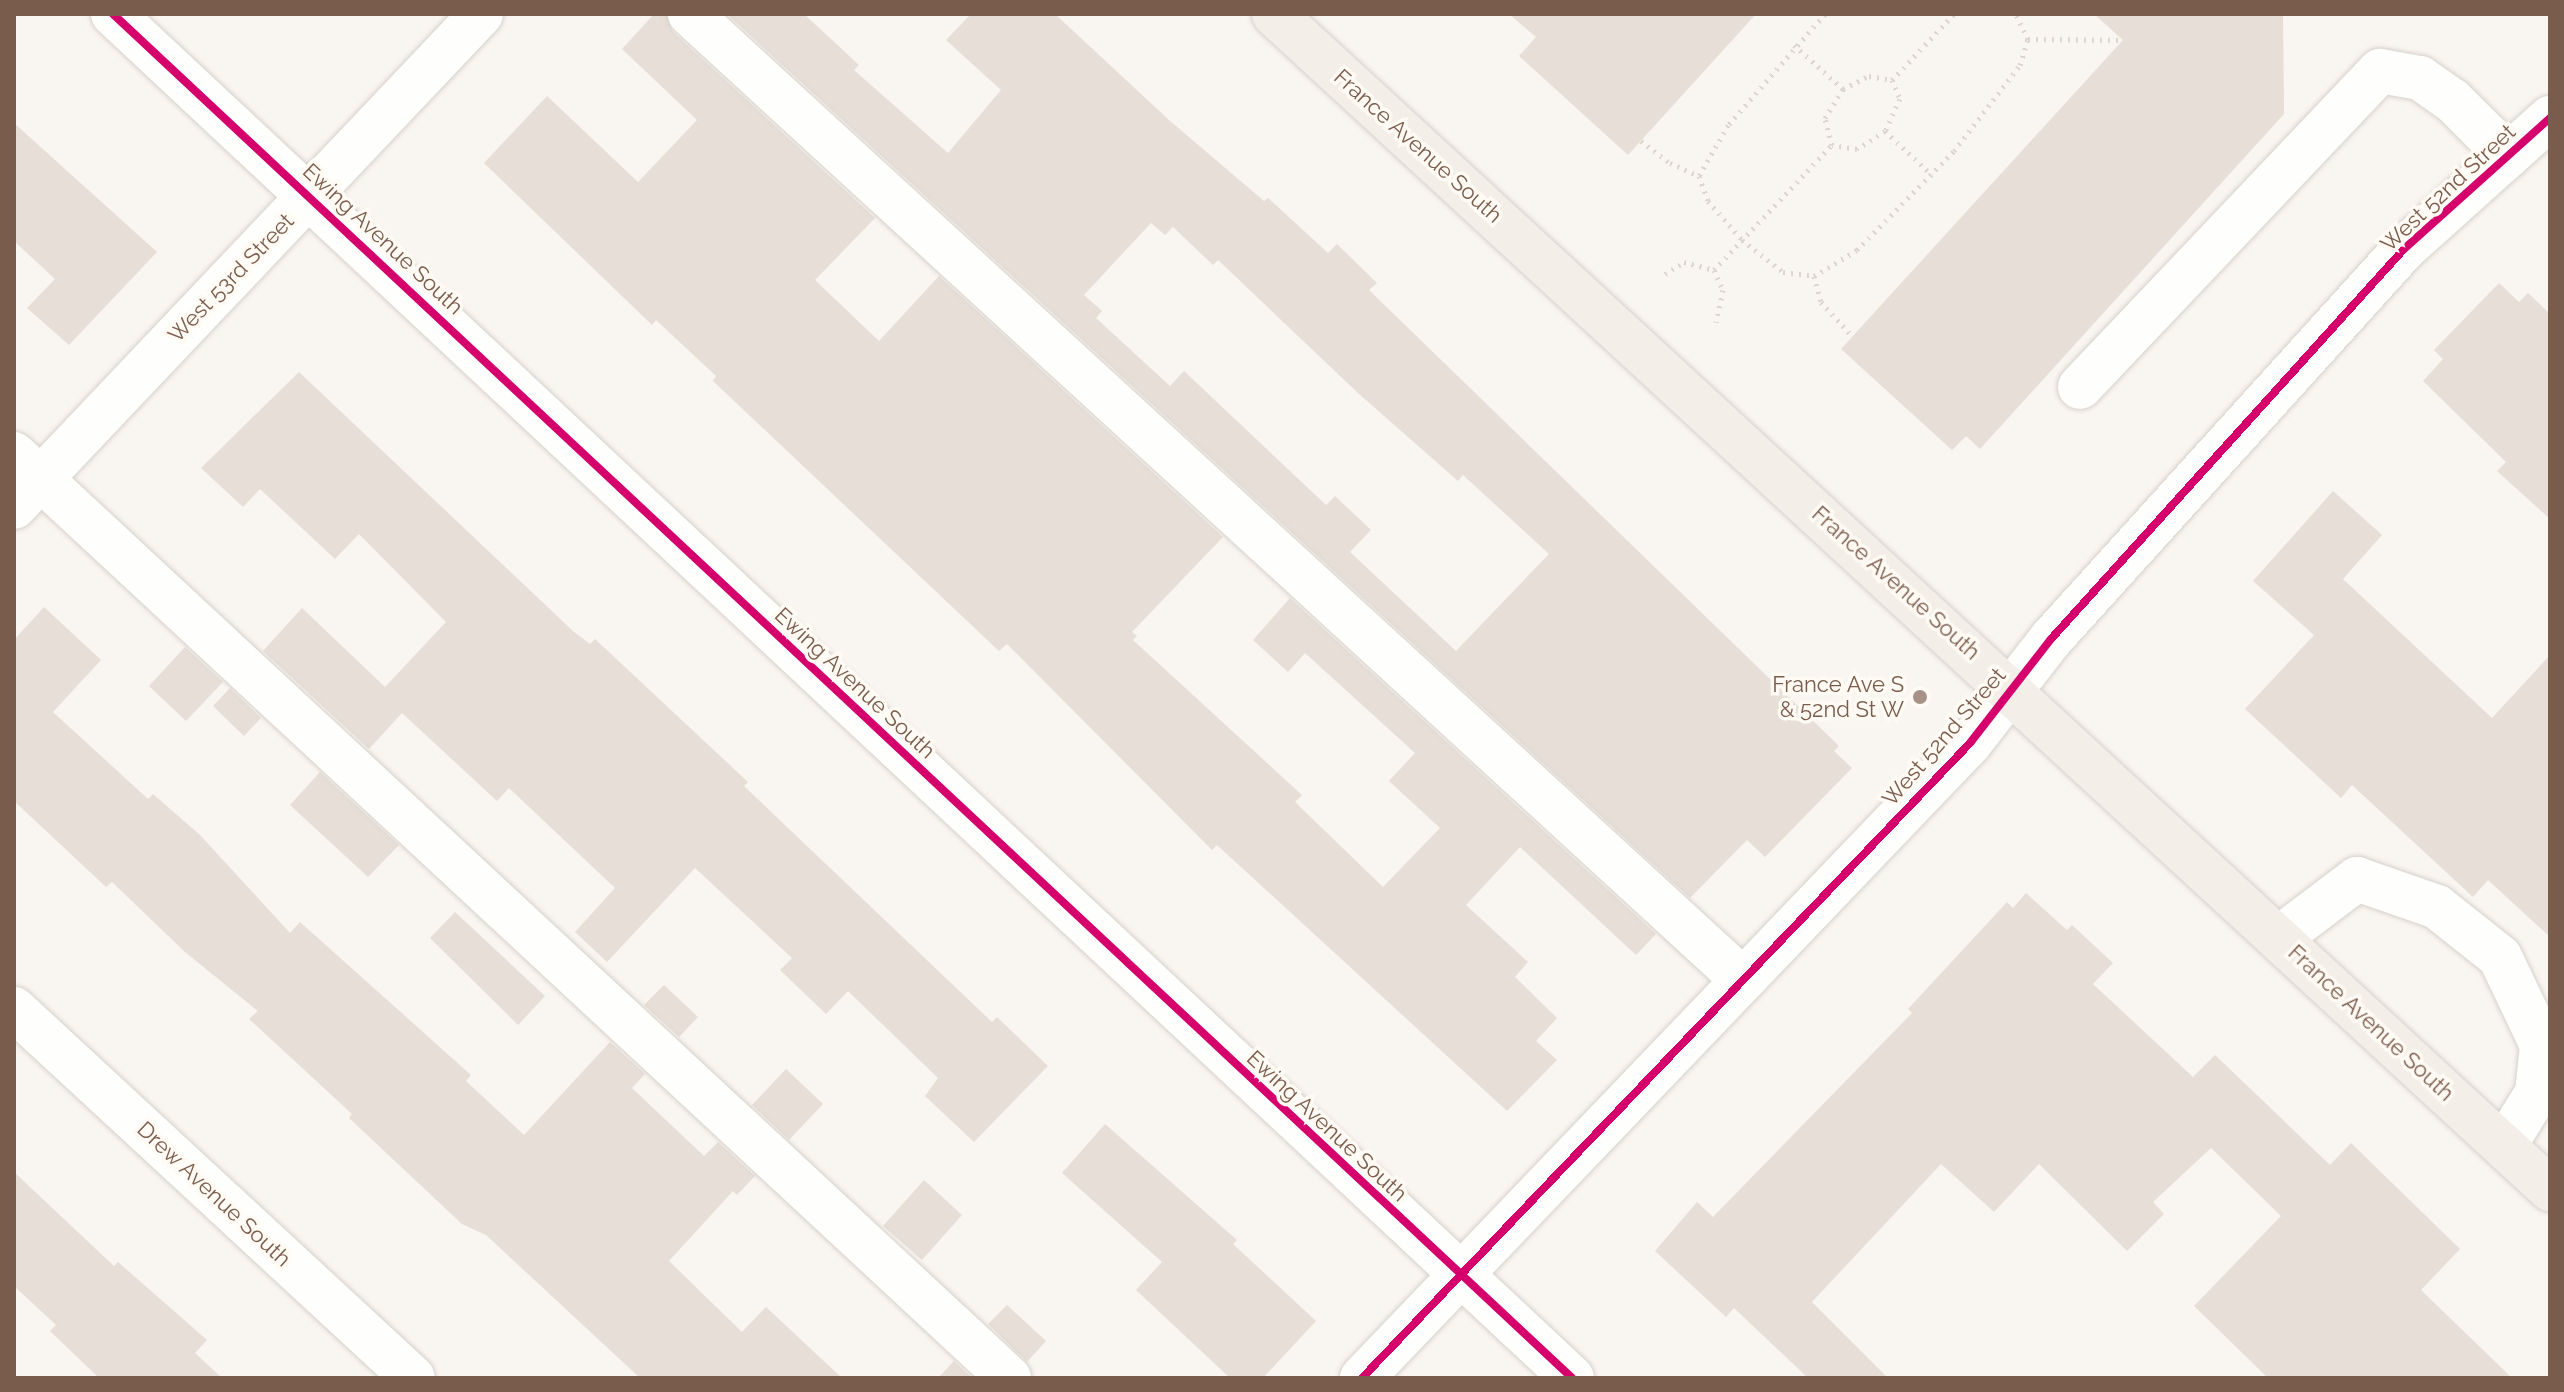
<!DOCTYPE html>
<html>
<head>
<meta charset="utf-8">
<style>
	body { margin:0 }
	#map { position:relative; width:2564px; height:1392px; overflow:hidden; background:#f9f5f0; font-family:Raleway,sans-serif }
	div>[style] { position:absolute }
	.building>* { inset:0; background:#e6ded7 }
	.path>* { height:5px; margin-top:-2.5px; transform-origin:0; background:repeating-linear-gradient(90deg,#dcd5d0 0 2px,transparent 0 8px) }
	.roads { filter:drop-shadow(0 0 2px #d7d1cb) drop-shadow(0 0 2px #d7d1cb) }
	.minor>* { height:44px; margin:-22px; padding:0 22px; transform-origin:22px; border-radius:22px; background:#fefefd }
	.major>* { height:44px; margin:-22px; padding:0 22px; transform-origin:22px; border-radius:22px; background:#f3eee8 }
	.cycleway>* { height:8px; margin:-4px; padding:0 4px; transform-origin:4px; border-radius:4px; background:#d6006c }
	.dots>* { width:22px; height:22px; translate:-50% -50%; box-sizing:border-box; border:4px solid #fffaf3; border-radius:50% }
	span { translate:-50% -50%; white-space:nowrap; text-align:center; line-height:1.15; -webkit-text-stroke:7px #fffaf3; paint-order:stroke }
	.street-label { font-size:22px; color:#7a5c4d }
	.poi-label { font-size:22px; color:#7a5c4d }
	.right { translate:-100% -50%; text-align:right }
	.frame { position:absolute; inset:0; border:16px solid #7a5c4d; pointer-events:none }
</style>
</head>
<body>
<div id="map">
	<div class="building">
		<i style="clip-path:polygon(654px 14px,666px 14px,673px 32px,875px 218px,815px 280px,879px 341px,939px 276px,1223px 537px,1132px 632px,1137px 636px,1133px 640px,1302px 795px,1295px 802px,1383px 887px,1440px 828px,1389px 781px,1415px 753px,1305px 653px,1288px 672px,1253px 640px,1290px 598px,1656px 934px,1636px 955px,1520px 847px,1466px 905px,1528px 962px,1515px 977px,1557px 1018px,1536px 1041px,1557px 1060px,1507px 1111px,1217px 845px,1212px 850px,1007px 644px,999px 651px,713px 381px,716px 376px,656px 320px,652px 325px,484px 163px,547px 96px,638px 182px,697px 120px,622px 49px)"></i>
		<i style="clip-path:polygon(evenodd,727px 14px,804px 14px,859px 65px,854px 70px,948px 153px,1001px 90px,946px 40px,971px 14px,1055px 14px,1169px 120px,1264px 201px,1268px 198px,1328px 253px,1337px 244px,1377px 283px,1369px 290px,1839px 746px,1834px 751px,1852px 768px,1765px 857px,1747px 840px,1690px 898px,727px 14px,1151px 223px,1165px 235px,1173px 227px,1213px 265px,1218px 260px,1358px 393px,1458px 481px,1463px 475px,1549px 554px,1456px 651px,1350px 552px,1371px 530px,1335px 496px,1326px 505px,1184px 371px,1170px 386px,1096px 318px,1102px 311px,1084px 295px,1151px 223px)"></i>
		<i style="clip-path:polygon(1509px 14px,1756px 14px,1628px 155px,1519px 56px,1536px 37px)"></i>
		<i style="clip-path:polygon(2094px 14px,2283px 14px,2284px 114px,1980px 449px,1966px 436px,1952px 450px,1841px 349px,2123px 40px)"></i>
		<i style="clip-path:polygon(14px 123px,157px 252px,69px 345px,27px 308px,55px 279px,14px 241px)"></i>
		<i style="clip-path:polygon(2499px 283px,2519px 302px,2528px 293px,2550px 314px,2550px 519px,2497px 471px,2506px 462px,2423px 381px,2443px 359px,2434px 350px)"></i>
		<i style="clip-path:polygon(299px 372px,574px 632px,590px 644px,595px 639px,748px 782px,744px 786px,992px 1022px,997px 1017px,1048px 1066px,974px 1142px,925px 1096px,938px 1078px,848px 991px,826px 1014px,780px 970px,792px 958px,695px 868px,607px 962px,575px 932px,615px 888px,509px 788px,497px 801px,402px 713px,369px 749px,263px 651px,302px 608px,385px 687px,446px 622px,359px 534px,335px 559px,260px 489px,243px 507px,201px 468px)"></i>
		<i style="clip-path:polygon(2333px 491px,2382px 535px,2343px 579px,2492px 718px,2550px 655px,2550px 937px,2488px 880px,2473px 897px,2352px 785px,2341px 798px,2245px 709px,2314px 635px,2253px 581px)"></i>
		<i style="clip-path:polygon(44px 607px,101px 660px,53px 712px,148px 799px,153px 794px,200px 835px,290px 933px,300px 922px,471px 1075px,466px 1081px,524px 1135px,610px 1042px,645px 1074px,632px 1088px,704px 1156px,718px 1142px,755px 1176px,737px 1195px,733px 1191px,669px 1261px,742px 1332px,766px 1307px,842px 1378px,640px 1378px,486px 1235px,462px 1224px,349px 1118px,352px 1114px,249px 1019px,258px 1011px,185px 952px,112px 882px,106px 887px,14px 801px,14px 640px)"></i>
		<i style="clip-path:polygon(185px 647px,223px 682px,186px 721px,149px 686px)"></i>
		<i style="clip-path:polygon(230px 688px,261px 718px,244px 736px,213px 706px)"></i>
		<i style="clip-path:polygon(320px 772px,399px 845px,368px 877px,290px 805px)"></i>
		<i style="clip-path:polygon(2026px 893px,2067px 930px,2072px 925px,2113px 963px,2093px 984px,2193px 1077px,2215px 1055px,2330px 1165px,2351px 1143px,2460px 1249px,2421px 1290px,2512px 1378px,2268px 1378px,2194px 1306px,2281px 1216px,2211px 1148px,2153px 1202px,2164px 1214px,2127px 1251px,2039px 1164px,1994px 1212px,1941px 1164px,1812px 1302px,1888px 1378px,1808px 1378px,1734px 1308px,1726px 1317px,1655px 1251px,1697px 1202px,1713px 1217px,1912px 1013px,1908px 1009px,2007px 902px,2013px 908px)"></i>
		<i style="clip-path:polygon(455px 912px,545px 996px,518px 1025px,430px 938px)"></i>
		<i style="clip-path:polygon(664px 985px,698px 1017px,679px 1037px,644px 1005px)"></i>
		<i style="clip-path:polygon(786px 1069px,823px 1104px,789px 1140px,752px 1105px)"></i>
		<i style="clip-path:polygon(1105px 1124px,1237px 1240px,1233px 1244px,1316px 1321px,1263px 1378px,1230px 1378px,1136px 1290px,1162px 1262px,1062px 1173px)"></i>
		<i style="clip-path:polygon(14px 1172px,98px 1251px,114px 1266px,118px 1262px,207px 1340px,195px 1353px,222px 1378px,99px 1378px,50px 1331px,56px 1325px,14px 1286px)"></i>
		<i style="clip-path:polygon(924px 1180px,962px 1215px,922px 1260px,883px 1226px)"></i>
		<i style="clip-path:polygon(1007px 1305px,1046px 1341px,1027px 1362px,988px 1324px)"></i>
		<i style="clip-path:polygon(954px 1361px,972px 1378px,938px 1378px)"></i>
	</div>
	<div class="path">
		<i style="left:1825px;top:14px;width:147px;rotate:131.1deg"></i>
		<i style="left:1728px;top:125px;width:59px;rotate:119.6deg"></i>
		<i style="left:1699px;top:176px;width:27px;rotate:70deg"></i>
		<i style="left:1708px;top:201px;width:52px;rotate:48.9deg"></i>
		<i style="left:1742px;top:240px;width:52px;rotate:38deg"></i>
		<i style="left:1783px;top:272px;width:31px;rotate:7deg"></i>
		<i style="left:1814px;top:276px;width:50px;rotate:-31.2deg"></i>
		<i style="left:1857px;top:250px;width:139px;rotate:-45.6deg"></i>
		<i style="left:1954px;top:151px;width:108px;rotate:-52.5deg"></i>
		<i style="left:2020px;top:65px;width:27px;rotate:-73deg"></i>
		<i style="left:2028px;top:39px;width:28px;rotate:-116deg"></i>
		<i style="left:2028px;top:39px;width:95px;rotate:0.6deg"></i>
		<i style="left:1794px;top:45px;width:66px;rotate:41.9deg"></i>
		<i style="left:1869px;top:76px;width:23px;rotate:10deg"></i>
		<i style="left:1892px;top:80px;width:21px;rotate:67deg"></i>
		<i style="left:1900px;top:99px;width:35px;rotate:115deg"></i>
		<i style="left:1885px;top:131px;width:33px;rotate:147deg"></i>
		<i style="left:1857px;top:149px;width:25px;rotate:-171deg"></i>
		<i style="left:1832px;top:145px;width:28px;rotate:-105deg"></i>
		<i style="left:1825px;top:118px;width:34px;rotate:-58deg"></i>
		<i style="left:1843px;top:89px;width:29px;rotate:-27deg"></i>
		<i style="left:1892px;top:80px;width:91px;rotate:-46.8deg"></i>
		<i style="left:1885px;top:131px;width:64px;rotate:43.1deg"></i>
		<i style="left:1641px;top:141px;width:36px;rotate:37deg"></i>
		<i style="left:1670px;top:163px;width:32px;rotate:24deg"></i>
		<i style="left:1714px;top:270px;width:172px;rotate:-46.7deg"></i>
		<i style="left:1665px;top:274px;width:22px;rotate:-32deg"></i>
		<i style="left:1684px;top:262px;width:31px;rotate:15deg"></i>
		<i style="left:1714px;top:270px;width:22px;rotate:66deg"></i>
		<i style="left:1723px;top:290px;width:33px;rotate:102deg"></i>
		<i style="left:1814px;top:276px;width:27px;rotate:75deg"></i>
		<i style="left:1821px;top:302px;width:46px;rotate:47.6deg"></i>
	</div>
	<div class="roads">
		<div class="minor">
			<i style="left:113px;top:14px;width:1997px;rotate:43.07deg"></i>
			<i style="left:690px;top:14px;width:1429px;rotate:42.53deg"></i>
			<i style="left:2080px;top:387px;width:436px;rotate:-46.5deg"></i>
			<i style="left:2380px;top:71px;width:41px;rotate:9.9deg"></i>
			<i style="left:2420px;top:78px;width:39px;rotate:35deg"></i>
			<i style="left:2452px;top:100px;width:79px;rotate:45deg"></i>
			<i style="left:14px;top:454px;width:1358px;rotate:42.88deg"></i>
			<i style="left:14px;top:507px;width:679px;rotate:-46.55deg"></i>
			<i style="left:2279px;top:938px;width:98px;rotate:-37.1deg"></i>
			<i style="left:2357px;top:879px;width:85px;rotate:19.3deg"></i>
			<i style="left:2437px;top:907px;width:80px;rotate:38.4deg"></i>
			<i style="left:2500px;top:957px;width:98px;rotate:64.5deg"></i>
			<i style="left:2542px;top:1045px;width:48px;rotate:95.9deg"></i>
			<i style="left:2537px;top:1093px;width:62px;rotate:121.9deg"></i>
			<i style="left:14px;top:1009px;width:543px;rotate:42.76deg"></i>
			<i style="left:1362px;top:1378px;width:879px;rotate:-46.24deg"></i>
			<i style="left:1970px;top:743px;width:132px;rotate:-52.1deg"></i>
			<i style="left:2051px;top:639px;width:526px;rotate:-47.85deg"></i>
			<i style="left:2404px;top:249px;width:196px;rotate:-41.9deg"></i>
		</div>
		<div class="major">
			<i style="left:1274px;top:14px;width:1735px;rotate:42.64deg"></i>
		</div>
	</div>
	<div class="cycleway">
		<i style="left:113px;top:14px;width:1997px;rotate:43.07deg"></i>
		<i style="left:1362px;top:1378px;width:879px;rotate:-46.24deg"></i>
		<i style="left:1970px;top:743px;width:132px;rotate:-52.1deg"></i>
		<i style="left:2051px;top:639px;width:526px;rotate:-47.85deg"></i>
		<i style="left:2404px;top:249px;width:196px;rotate:-41.9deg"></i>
	</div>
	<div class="dots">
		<i style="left:1920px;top:697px;background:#a69286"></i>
	</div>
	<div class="street-label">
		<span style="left:1418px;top:146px;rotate:42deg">France Avenue South</span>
		<span style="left:2448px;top:188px;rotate:-43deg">West 52nd Street</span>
		<span style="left:383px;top:239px;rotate:43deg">Ewing Avenue South</span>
		<span style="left:231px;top:278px;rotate:-46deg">West 53rd Street</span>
		<span style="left:1896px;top:583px;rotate:42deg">France Avenue South</span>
		<span style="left:855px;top:683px;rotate:43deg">Ewing Avenue South</span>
		<span style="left:1944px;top:737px;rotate:-49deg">West 52nd Street</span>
		<span style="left:2371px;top:1023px;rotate:43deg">France Avenue South</span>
		<span style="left:1327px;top:1126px;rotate:43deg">Ewing Avenue South</span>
		<span style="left:214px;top:1194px;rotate:43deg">Drew Avenue South</span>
	</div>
	<div class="poi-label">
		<span class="right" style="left:1904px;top:697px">France Ave S<br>&amp; 52nd St W</span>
	</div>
	<div class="frame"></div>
</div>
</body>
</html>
